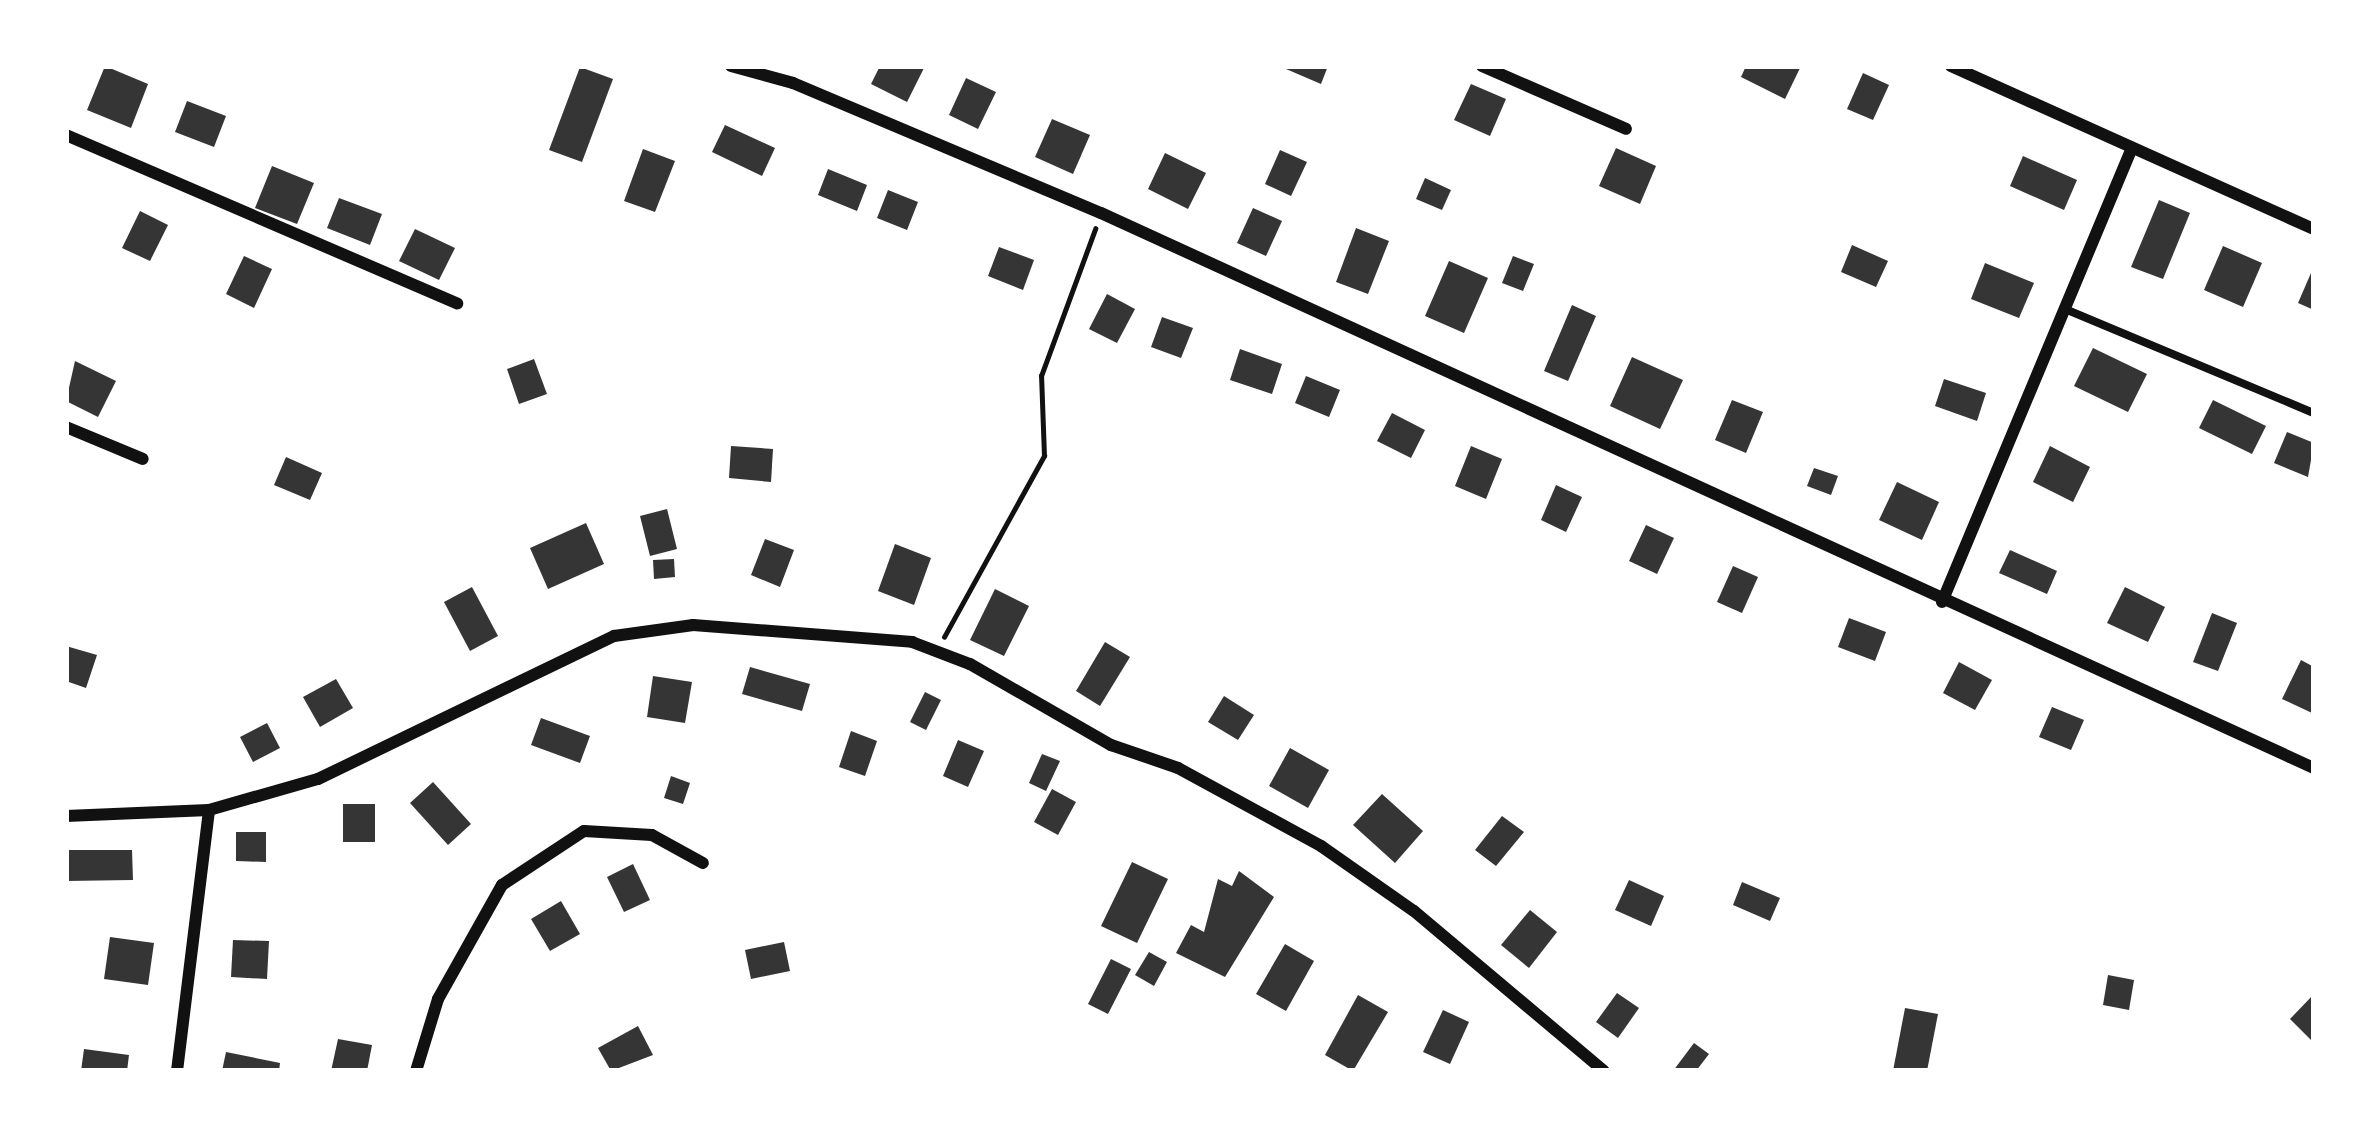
<!DOCTYPE html>
<html>
<head>
<meta charset="utf-8">
<style>
	body { margin:0 }
	#map { position:relative; width:2380px; height:1137px; overflow:hidden; background:#fff; font-family:Lato,sans-serif }
	div>[style] { position:absolute }
	.building>* { inset:0; background:#353535 }
	.path>* { height:4.5px; margin:-2.25px; padding:0 2.25px; transform-origin:2.25px; border-radius:2.25px; background:#111 }
	.service>* { height:8px; margin:-4px; padding:0 4px; transform-origin:4px; border-radius:4px; background:#111 }
	.minor>* { height:12px; margin:-6px; padding:0 6px; transform-origin:6px; border-radius:6px; background:#111 }
	span { translate:-50% -50%; white-space:nowrap; text-align:center; line-height:1.15; -webkit-text-stroke:12px #fff; paint-order:stroke }
	.frame { position:absolute; inset:0; border:69px solid #fff; pointer-events:none }
</style>
</head>
<body>
<div id="map">
	<div class="building">
		<i style="clip-path:polygon(105px 66px,148px 84px,131px 128px,87px 110px)"></i>
		<i style="clip-path:polygon(880px 66px,925px 66px,907px 102px,871px 84px)"></i>
		<i style="clip-path:polygon(1279px 66px,1328px 66px,1321px 84px)"></i>
		<i style="clip-path:polygon(1746px 66px,1801px 66px,1785px 99px,1741px 77px)"></i>
		<i style="clip-path:polygon(580px 67px,613px 79px,582px 162px,549px 150px)"></i>
		<i style="clip-path:polygon(1863px 73px,1889px 85px,1873px 120px,1847px 109px)"></i>
		<i style="clip-path:polygon(966px 78px,996px 92px,978px 129px,949px 115px)"></i>
		<i style="clip-path:polygon(1471px 84px,1506px 99px,1490px 136px,1454px 120px)"></i>
		<i style="clip-path:polygon(187px 101px,226px 116px,214px 147px,175px 132px)"></i>
		<i style="clip-path:polygon(1052px 119px,1090px 135px,1073px 174px,1035px 157px)"></i>
		<i style="clip-path:polygon(725px 125px,775px 148px,762px 176px,712px 152px)"></i>
		<i style="clip-path:polygon(1616px 148px,1656px 166px,1640px 204px,1599px 186px)"></i>
		<i style="clip-path:polygon(643px 149px,675px 161px,655px 212px,624px 201px)"></i>
		<i style="clip-path:polygon(1280px 150px,1307px 162px,1291px 196px,1265px 184px)"></i>
		<i style="clip-path:polygon(1165px 153px,1206px 173px,1188px 209px,1148px 189px)"></i>
		<i style="clip-path:polygon(2023px 156px,2077px 180px,2064px 210px,2010px 186px)"></i>
		<i style="clip-path:polygon(272px 166px,314px 183px,297px 224px,255px 208px)"></i>
		<i style="clip-path:polygon(828px 169px,867px 185px,857px 211px,818px 195px)"></i>
		<i style="clip-path:polygon(1425px 178px,1451px 190px,1442px 210px,1416px 199px)"></i>
		<i style="clip-path:polygon(888px 190px,918px 202px,907px 230px,877px 218px)"></i>
		<i style="clip-path:polygon(339px 198px,382px 214px,370px 245px,327px 228px)"></i>
		<i style="clip-path:polygon(2159px 200px,2190px 213px,2163px 279px,2131px 267px)"></i>
		<i style="clip-path:polygon(1253px 208px,1282px 221px,1266px 256px,1237px 243px)"></i>
		<i style="clip-path:polygon(140px 211px,168px 225px,150px 261px,122px 248px)"></i>
		<i style="clip-path:polygon(1356px 228px,1389px 241px,1368px 294px,1336px 282px)"></i>
		<i style="clip-path:polygon(415px 229px,455px 248px,439px 280px,399px 261px)"></i>
		<i style="clip-path:polygon(1852px 245px,1888px 261px,1876px 287px,1841px 272px)"></i>
		<i style="clip-path:polygon(2223px 246px,2262px 263px,2243px 307px,2204px 290px)"></i>
		<i style="clip-path:polygon(999px 247px,1034px 260px,1023px 290px,988px 276px)"></i>
		<i style="clip-path:polygon(244px 256px,272px 269px,254px 308px,226px 294px)"></i>
		<i style="clip-path:polygon(1513px 256px,1534px 264px,1523px 291px,1502px 283px)"></i>
		<i style="clip-path:polygon(1449px 261px,1488px 278px,1464px 333px,1425px 316px)"></i>
		<i style="clip-path:polygon(1985px 263px,2034px 283px,2019px 318px,1971px 299px)"></i>
		<i style="clip-path:polygon(2314px 266px,2314px 310px,2298px 303px)"></i>
		<i style="clip-path:polygon(1107px 294px,1135px 309px,1117px 343px,1089px 329px)"></i>
		<i style="clip-path:polygon(1572px 305px,1596px 316px,1568px 381px,1544px 371px)"></i>
		<i style="clip-path:polygon(1162px 317px,1193px 328px,1181px 358px,1151px 347px)"></i>
		<i style="clip-path:polygon(2093px 348px,2147px 374px,2128px 412px,2074px 386px)"></i>
		<i style="clip-path:polygon(1240px 349px,1282px 364px,1272px 394px,1230px 380px)"></i>
		<i style="clip-path:polygon(1632px 357px,1683px 380px,1660px 429px,1610px 406px)"></i>
		<i style="clip-path:polygon(534px 359px,547px 394px,519px 404px,507px 369px)"></i>
		<i style="clip-path:polygon(75px 361px,116px 381px,98px 417px,66px 401px)"></i>
		<i style="clip-path:polygon(1306px 376px,1340px 390px,1329px 417px,1295px 403px)"></i>
		<i style="clip-path:polygon(1944px 379px,1986px 393px,1977px 421px,1935px 406px)"></i>
		<i style="clip-path:polygon(1732px 400px,1763px 412px,1746px 453px,1715px 440px)"></i>
		<i style="clip-path:polygon(2213px 400px,2266px 426px,2252px 454px,2199px 428px)"></i>
		<i style="clip-path:polygon(1392px 413px,1425px 430px,1411px 458px,1377px 441px)"></i>
		<i style="clip-path:polygon(2287px 432px,2314px 443px,2308px 477px,2274px 463px)"></i>
		<i style="clip-path:polygon(731px 446px,773px 449px,771px 482px,729px 478px)"></i>
		<i style="clip-path:polygon(1471px 446px,1502px 459px,1486px 499px,1455px 486px)"></i>
		<i style="clip-path:polygon(2050px 446px,2090px 467px,2073px 502px,2033px 482px)"></i>
		<i style="clip-path:polygon(286px 457px,322px 473px,310px 500px,274px 485px)"></i>
		<i style="clip-path:polygon(1814px 468px,1838px 476px,1831px 495px,1807px 486px)"></i>
		<i style="clip-path:polygon(1897px 482px,1939px 502px,1922px 540px,1879px 520px)"></i>
		<i style="clip-path:polygon(1556px 485px,1582px 497px,1566px 532px,1541px 520px)"></i>
		<i style="clip-path:polygon(667px 509px,677px 549px,650px 556px,640px 516px)"></i>
		<i style="clip-path:polygon(586px 523px,604px 564px,548px 589px,530px 548px)"></i>
		<i style="clip-path:polygon(1646px 525px,1674px 538px,1657px 574px,1629px 561px)"></i>
		<i style="clip-path:polygon(765px 539px,794px 550px,780px 587px,751px 575px)"></i>
		<i style="clip-path:polygon(895px 544px,931px 558px,914px 605px,878px 591px)"></i>
		<i style="clip-path:polygon(2010px 550px,2057px 571px,2047px 594px,1999px 573px)"></i>
		<i style="clip-path:polygon(674px 559px,675px 577px,654px 579px,653px 560px)"></i>
		<i style="clip-path:polygon(1733px 566px,1758px 577px,1742px 613px,1717px 602px)"></i>
		<i style="clip-path:polygon(472px 587px,498px 636px,470px 651px,444px 602px)"></i>
		<i style="clip-path:polygon(2125px 587px,2165px 607px,2148px 642px,2107px 623px)"></i>
		<i style="clip-path:polygon(995px 589px,1029px 606px,1004px 656px,970px 640px)"></i>
		<i style="clip-path:polygon(2212px 613px,2237px 623px,2218px 671px,2193px 662px)"></i>
		<i style="clip-path:polygon(1849px 618px,1886px 632px,1875px 661px,1838px 647px)"></i>
		<i style="clip-path:polygon(1105px 642px,1130px 657px,1100px 706px,1076px 691px)"></i>
		<i style="clip-path:polygon(66px 646px,97px 655px,86px 688px,66px 681px)"></i>
		<i style="clip-path:polygon(2301px 660px,2314px 667px,2312px 713px,2282px 699px)"></i>
		<i style="clip-path:polygon(1959px 662px,1992px 680px,1975px 710px,1943px 693px)"></i>
		<i style="clip-path:polygon(750px 667px,810px 684px,802px 711px,742px 694px)"></i>
		<i style="clip-path:polygon(653px 676px,692px 682px,685px 723px,647px 717px)"></i>
		<i style="clip-path:polygon(336px 679px,353px 708px,320px 727px,303px 697px)"></i>
		<i style="clip-path:polygon(925px 692px,941px 700px,926px 730px,910px 722px)"></i>
		<i style="clip-path:polygon(1224px 696px,1254px 715px,1238px 740px,1208px 722px)"></i>
		<i style="clip-path:polygon(2052px 707px,2084px 720px,2071px 750px,2039px 737px)"></i>
		<i style="clip-path:polygon(541px 718px,590px 736px,580px 763px,531px 745px)"></i>
		<i style="clip-path:polygon(267px 723px,280px 748px,253px 762px,240px 737px)"></i>
		<i style="clip-path:polygon(851px 731px,877px 741px,865px 776px,839px 767px)"></i>
		<i style="clip-path:polygon(958px 740px,984px 751px,968px 787px,943px 776px)"></i>
		<i style="clip-path:polygon(1290px 748px,1329px 770px,1308px 808px,1269px 786px)"></i>
		<i style="clip-path:polygon(1042px 754px,1060px 761px,1046px 791px,1029px 783px)"></i>
		<i style="clip-path:polygon(671px 776px,690px 783px,683px 804px,664px 798px)"></i>
		<i style="clip-path:polygon(433px 782px,471px 824px,448px 845px,410px 803px)"></i>
		<i style="clip-path:polygon(1052px 789px,1076px 802px,1058px 835px,1034px 822px)"></i>
		<i style="clip-path:polygon(1382px 794px,1423px 831px,1395px 863px,1353px 825px)"></i>
		<i style="clip-path:polygon(343px 804px,375px 804px,375px 842px,343px 842px)"></i>
		<i style="clip-path:polygon(1502px 816px,1524px 832px,1496px 866px,1475px 850px)"></i>
		<i style="clip-path:polygon(236px 832px,266px 832px,266px 862px,236px 861px)"></i>
		<i style="clip-path:polygon(66px 850px,132px 850px,133px 880px,66px 881px)"></i>
		<i style="clip-path:polygon(1132px 862px,1168px 879px,1137px 943px,1101px 926px)"></i>
		<i style="clip-path:polygon(633px 864px,650px 900px,624px 912px,607px 877px)"></i>
		<i style="clip-path:polygon(1239px 871px,1274px 897px,1225px 977px,1176px 953px,1191px 925px,1204px 932px,1218px 879px,1232px 886px)"></i>
		<i style="clip-path:polygon(1629px 880px,1664px 896px,1651px 926px,1615px 910px)"></i>
		<i style="clip-path:polygon(1742px 882px,1780px 898px,1770px 921px,1733px 905px)"></i>
		<i style="clip-path:polygon(561px 901px,580px 934px,550px 951px,531px 919px)"></i>
		<i style="clip-path:polygon(1530px 910px,1557px 932px,1529px 968px,1501px 945px)"></i>
		<i style="clip-path:polygon(110px 937px,154px 943px,148px 985px,104px 979px)"></i>
		<i style="clip-path:polygon(233px 940px,269px 941px,267px 979px,231px 977px)"></i>
		<i style="clip-path:polygon(784px 942px,790px 971px,751px 979px,745px 950px)"></i>
		<i style="clip-path:polygon(1285px 944px,1314px 961px,1286px 1011px,1256px 994px)"></i>
		<i style="clip-path:polygon(1149px 952px,1167px 962px,1154px 986px,1135px 975px)"></i>
		<i style="clip-path:polygon(1111px 959px,1131px 969px,1108px 1014px,1088px 1004px)"></i>
		<i style="clip-path:polygon(2108px 975px,2134px 980px,2129px 1010px,2103px 1005px)"></i>
		<i style="clip-path:polygon(1617px 993px,1639px 1008px,1618px 1038px,1596px 1022px)"></i>
		<i style="clip-path:polygon(2314px 994px,2314px 1043px,2290px 1019px)"></i>
		<i style="clip-path:polygon(1358px 995px,1388px 1012px,1353px 1071px,1325px 1055px)"></i>
		<i style="clip-path:polygon(1905px 1008px,1938px 1014px,1927px 1071px,1893px 1071px)"></i>
		<i style="clip-path:polygon(1443px 1010px,1469px 1022px,1450px 1064px,1423px 1052px)"></i>
		<i style="clip-path:polygon(638px 1026px,653px 1055px,611px 1071px,598px 1048px)"></i>
		<i style="clip-path:polygon(338px 1039px,372px 1045px,367px 1071px,331px 1071px)"></i>
		<i style="clip-path:polygon(1694px 1043px,1709px 1054px,1696px 1071px,1673px 1071px)"></i>
		<i style="clip-path:polygon(84px 1049px,129px 1055px,127px 1071px,81px 1071px)"></i>
		<i style="clip-path:polygon(226px 1052px,280px 1063px,279px 1071px,222px 1071px)"></i>
	</div>
	<div class="path">
		<i style="left:944px;top:637px;width:207px;rotate:-61.1deg"></i>
		<i style="left:1044px;top:456px;width:80px;rotate:-92.1deg"></i>
		<i style="left:1041px;top:376px;width:157px;rotate:-69.8deg"></i>
	</div>
	<div class="service">
		<i style="left:2065px;top:309px;width:270px;rotate:22.7deg"></i>
	</div>
	<div class="minor">
		<i style="left:731px;top:66px;width:64px;rotate:15.3deg"></i>
		<i style="left:793px;top:83px;width:334px;rotate:22.9deg"></i>
		<i style="left:1101px;top:213px;width:1334px;rotate:24.59deg"></i>
		<i style="left:1482px;top:66px;width:157px;rotate:23.6deg"></i>
		<i style="left:1951px;top:66px;width:398px;rotate:24.2deg"></i>
		<i style="left:66px;top:135px;width:426px;rotate:23.3deg"></i>
		<i style="left:66px;top:427px;width:83px;rotate:22.6deg"></i>
		<i style="left:1942px;top:602px;width:492px;rotate:-67.3deg"></i>
		<i style="left:66px;top:816px;width:143px;rotate:-2.4deg"></i>
		<i style="left:209px;top:810px;width:113px;rotate:-15.9deg"></i>
		<i style="left:318px;top:779px;width:329px;rotate:-25.8deg"></i>
		<i style="left:614px;top:636px;width:80px;rotate:-7.9deg"></i>
		<i style="left:693px;top:625px;width:220px;rotate:4.4deg"></i>
		<i style="left:912px;top:642px;width:62px;rotate:20.8deg"></i>
		<i style="left:970px;top:664px;width:163px;rotate:29.9deg"></i>
		<i style="left:1111px;top:745px;width:71px;rotate:18.9deg"></i>
		<i style="left:1178px;top:768px;width:163px;rotate:28.6deg"></i>
		<i style="left:1321px;top:846px;width:113px;rotate:35deg"></i>
		<i style="left:1414px;top:911px;width:248px;rotate:40.1deg"></i>
		<i style="left:177px;top:1071px;width:263px;rotate:-83deg"></i>
		<i style="left:416px;top:1071px;width:75px;rotate:-73deg"></i>
		<i style="left:438px;top:999px;width:131px;rotate:-60.7deg"></i>
		<i style="left:502px;top:885px;width:98px;rotate:-33.4deg"></i>
		<i style="left:584px;top:831px;width:68px;rotate:3.4deg"></i>
		<i style="left:652px;top:835px;width:58px;rotate:28.8deg"></i>
	</div>
	<div class="frame"></div>
</div>
</body>
</html>
